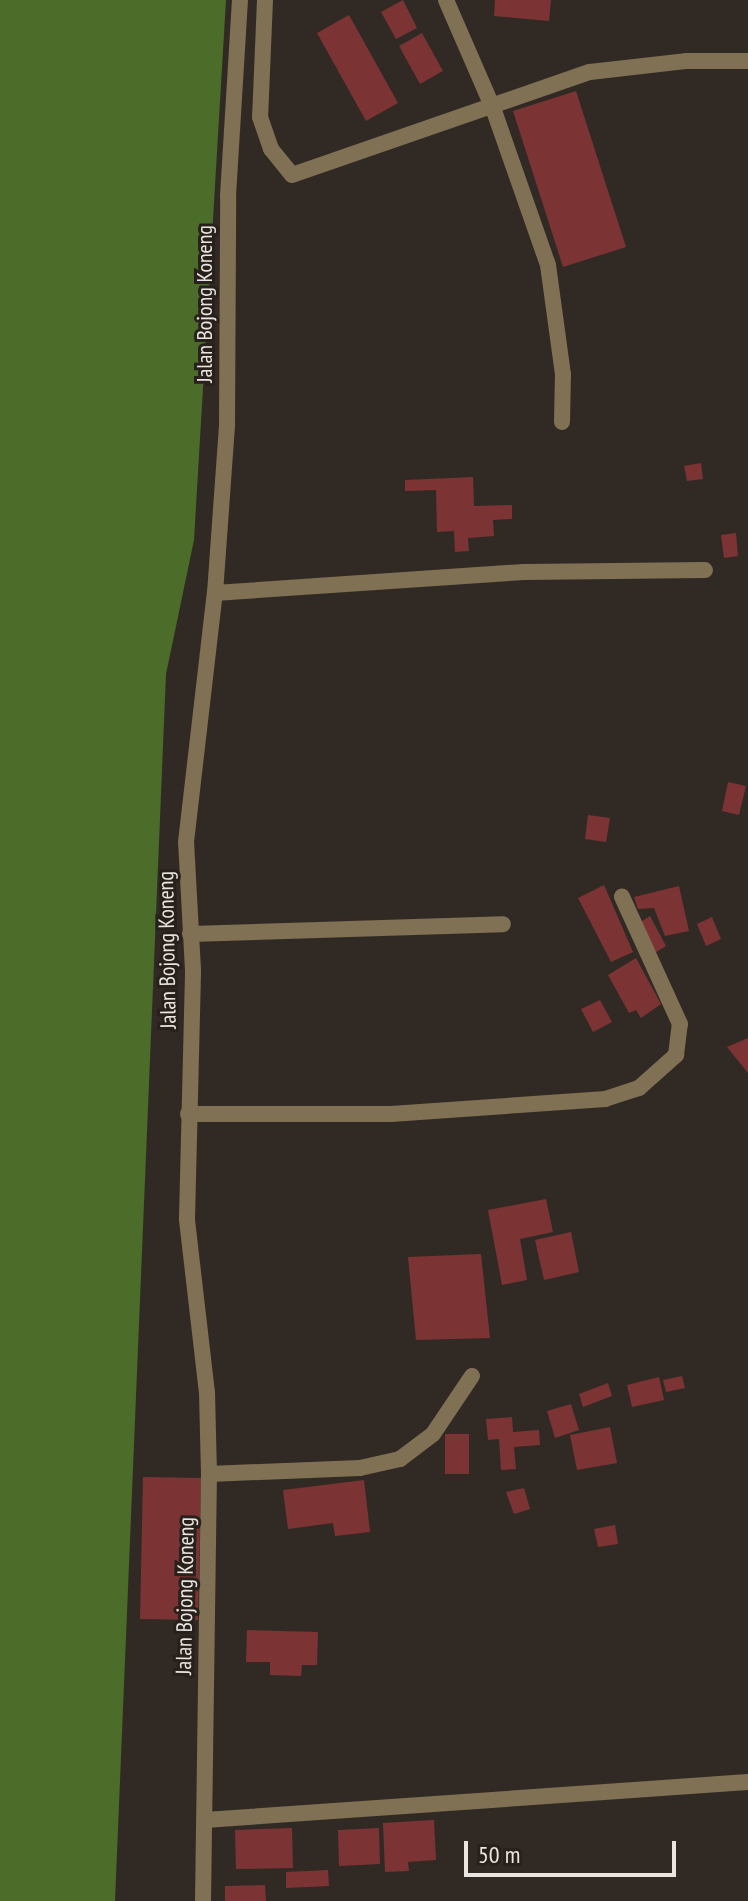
<!DOCTYPE html>
<html>
<head>
<meta charset="utf-8">
<style>
	body { margin:0 }
	#map { position:relative; width:748px; height:1901px; overflow:hidden; background:#312a24; font-family:"PT Sans Narrow",sans-serif }
	div>[style] { position:absolute }
	.forest>* { inset:0; background:#4c6d29 }
	.building>* { inset:0; background:#7c3333 }
	.minor>* { height:16px; margin:-8px; padding:0 8px; transform-origin:8px; border-radius:8px; background:#807154 }
	.tertiary>* { height:16px; margin:-8px; padding:0 8px; transform-origin:8px; border-radius:8px; background:#807154 }
	span { translate:-50% -50%; white-space:nowrap; text-align:center; line-height:1.15; -webkit-text-stroke:6px #27201b; paint-order:stroke }
	.street-label { font-size:22px; color:#eae5e1 }
	.scale { position:absolute; left:464px; top:1841px; width:212px; height:36px; box-sizing:border-box; border:4px solid #eae5e1; border-top:0; padding-left:10px; font-size:24px; line-height:28px; white-space:nowrap; color:#eae5e1; -webkit-text-stroke:6px #27201b; paint-order:stroke }
</style>
</head>
<body>
<div id="map">
	<div class="forest">
		<i style="clip-path:polygon(0 0,226px 0,194px 540px,166px 674px,115px 1901px,0 1901px)"></i>
	</div>
	<div class="building">
		<i style="clip-path:polygon(403px 0,417px 28px,396px 39px,381px 12px)"></i>
		<i style="clip-path:polygon(495px 0,551px 0,549px 21px,494px 16px)"></i>
		<i style="clip-path:polygon(349px 15px,398px 103px,366px 121px,317px 33px)"></i>
		<i style="clip-path:polygon(422px 33px,443px 71px,420px 84px,399px 46px)"></i>
		<i style="clip-path:polygon(576px 91px,626px 247px,563px 267px,513px 111px)"></i>
		<i style="clip-path:polygon(701px 463px,703px 479px,687px 481px,684px 466px)"></i>
		<i style="clip-path:polygon(473px 477px,474px 506px,512px 505px,512px 519px,493px 520px,494px 536px,468px 538px,469px 551px,455px 552px,454px 531px,437px 532px,436px 490px,405px 491px,405px 480px)"></i>
		<i style="clip-path:polygon(736px 533px,738px 556px,724px 558px,721px 535px)"></i>
		<i style="clip-path:polygon(728px 782px,746px 786px,739px 815px,722px 811px)"></i>
		<i style="clip-path:polygon(588px 815px,610px 818px,606px 842px,585px 839px)"></i>
		<i style="clip-path:polygon(604px 885px,633px 952px,611px 962px,578px 898px)"></i>
		<i style="clip-path:polygon(679px 886px,689px 931px,665px 936px,654px 908px,638px 909px,634px 897px)"></i>
		<i style="clip-path:polygon(650px 916px,666px 946px,650px 956px,636px 925px)"></i>
		<i style="clip-path:polygon(712px 917px,721px 939px,706px 946px,697px 924px)"></i>
		<i style="clip-path:polygon(636px 958px,661px 1004px,641px 1018px,636px 1010px,629px 1013px,608px 975px)"></i>
		<i style="clip-path:polygon(600px 1000px,612px 1022px,593px 1032px,581px 1009px)"></i>
		<i style="clip-path:polygon(748px 1038px,748px 1073px,727px 1047px)"></i>
		<i style="clip-path:polygon(546px 1199px,553px 1232px,520px 1239px,527px 1280px,502px 1285px,488px 1210px)"></i>
		<i style="clip-path:polygon(571px 1232px,579px 1272px,544px 1280px,535px 1240px)"></i>
		<i style="clip-path:polygon(481px 1254px,490px 1338px,416px 1340px,408px 1257px)"></i>
		<i style="clip-path:polygon(682px 1376px,685px 1388px,666px 1392px,663px 1380px)"></i>
		<i style="clip-path:polygon(659px 1377px,664px 1400px,632px 1407px,627px 1385px)"></i>
		<i style="clip-path:polygon(608px 1383px,612px 1396px,583px 1407px,579px 1394px)"></i>
		<i style="clip-path:polygon(571px 1404px,579px 1430px,555px 1438px,547px 1411px)"></i>
		<i style="clip-path:polygon(512px 1417px,513px 1432px,539px 1430px,540px 1445px,514px 1447px,516px 1469px,501px 1470px,499px 1439px,488px 1440px,486px 1419px)"></i>
		<i style="clip-path:polygon(610px 1427px,617px 1463px,577px 1470px,570px 1435px)"></i>
		<i style="clip-path:polygon(445px 1434px,469px 1434px,469px 1474px,445px 1474px)"></i>
		<i style="clip-path:polygon(143px 1477px,201px 1478px,198px 1620px,140px 1619px)"></i>
		<i style="clip-path:polygon(364px 1480px,370px 1532px,335px 1536px,333px 1523px,288px 1529px,283px 1490px)"></i>
		<i style="clip-path:polygon(524px 1488px,530px 1509px,514px 1514px,506px 1492px)"></i>
		<i style="clip-path:polygon(615px 1525px,618px 1544px,598px 1547px,594px 1529px)"></i>
		<i style="clip-path:polygon(247px 1630px,318px 1632px,317px 1665px,302px 1665px,301px 1676px,270px 1675px,270px 1662px,246px 1662px)"></i>
		<i style="clip-path:polygon(434px 1820px,436px 1860px,408px 1862px,409px 1871px,385px 1872px,383px 1823px)"></i>
		<i style="clip-path:polygon(292px 1828px,293px 1868px,236px 1869px,235px 1830px)"></i>
		<i style="clip-path:polygon(379px 1828px,380px 1864px,339px 1866px,338px 1830px)"></i>
		<i style="clip-path:polygon(328px 1870px,329px 1886px,286px 1888px,286px 1872px)"></i>
		<i style="clip-path:polygon(265px 1885px,266px 1901px,225px 1901px,225px 1886px)"></i>
	</div>
	<div class="minor">
		<i style="left:265px;top:0;width:117px;rotate:92.4deg"></i>
		<i style="left:260px;top:117px;width:34px;rotate:71deg"></i>
		<i style="left:271px;top:149px;width:33px;rotate:51deg"></i>
		<i style="left:292px;top:175px;width:315px;rotate:-19.1deg"></i>
		<i style="left:590px;top:72px;width:98px;rotate:-6.5deg"></i>
		<i style="left:687px;top:61px;width:61px"></i>
		<i style="left:446px;top:0;width:118px;rotate:66.5deg"></i>
		<i style="left:493px;top:108px;width:166px;rotate:70.7deg"></i>
		<i style="left:548px;top:265px;width:110px;rotate:82.2deg"></i>
		<i style="left:563px;top:374px;width:48px;rotate:91.2deg"></i>
		<i style="left:215px;top:593px;width:310px;rotate:-3.9deg"></i>
		<i style="left:524px;top:572px;width:181px;rotate:-0.6deg"></i>
		<i style="left:190px;top:934px;width:313px;rotate:-1.8deg"></i>
		<i style="left:188px;top:1114px;width:203px"></i>
		<i style="left:391px;top:1114px;width:215px;rotate:-4deg"></i>
		<i style="left:605px;top:1099px;width:36px;rotate:-18deg"></i>
		<i style="left:639px;top:1088px;width:50px;rotate:-41.7deg"></i>
		<i style="left:676px;top:1055px;width:31px;rotate:-83deg"></i>
		<i style="left:680px;top:1024px;width:140px;rotate:-114.5deg"></i>
		<i style="left:209px;top:1474px;width:151px;rotate:-2.3deg"></i>
		<i style="left:360px;top:1468px;width:41px;rotate:-12.7deg"></i>
		<i style="left:400px;top:1459px;width:41px;rotate:-37.1deg"></i>
		<i style="left:433px;top:1434px;width:70px;rotate:-56.1deg"></i>
		<i style="left:205px;top:1820px;width:544px;rotate:-4deg"></i>
	</div>
	<div class="tertiary">
		<i style="left:203px;top:1901px;width:427px;rotate:-89.2deg"></i>
		<i style="left:209px;top:1474px;width:81px;rotate:-91.4deg"></i>
		<i style="left:207px;top:1393px;width:175px;rotate:-96.6deg"></i>
		<i style="left:187px;top:1219px;width:249px;rotate:-88.6deg"></i>
		<i style="left:193px;top:970px;width:128px;rotate:-93.1deg"></i>
		<i style="left:186px;top:842px;width:251px;rotate:-83.4deg"></i>
		<i style="left:215px;top:593px;width:168px;rotate:-85.9deg"></i>
		<i style="left:227px;top:425px;width:229px;rotate:-89.7deg"></i>
		<i style="left:228px;top:196px;width:196px;rotate:-86.5deg"></i>
	</div>
	<div class="street-label">
		<span style="left:205px;top:304px;rotate:-90deg">Jalan Bojong Koneng</span>
		<span style="left:167px;top:950px;rotate:-91deg">Jalan Bojong Koneng</span>
		<span style="left:185px;top:1596px;rotate:-89deg">Jalan Bojong Koneng</span>
	</div>
	<div class="scale">50 m</div>
</div>
</body>
</html>
